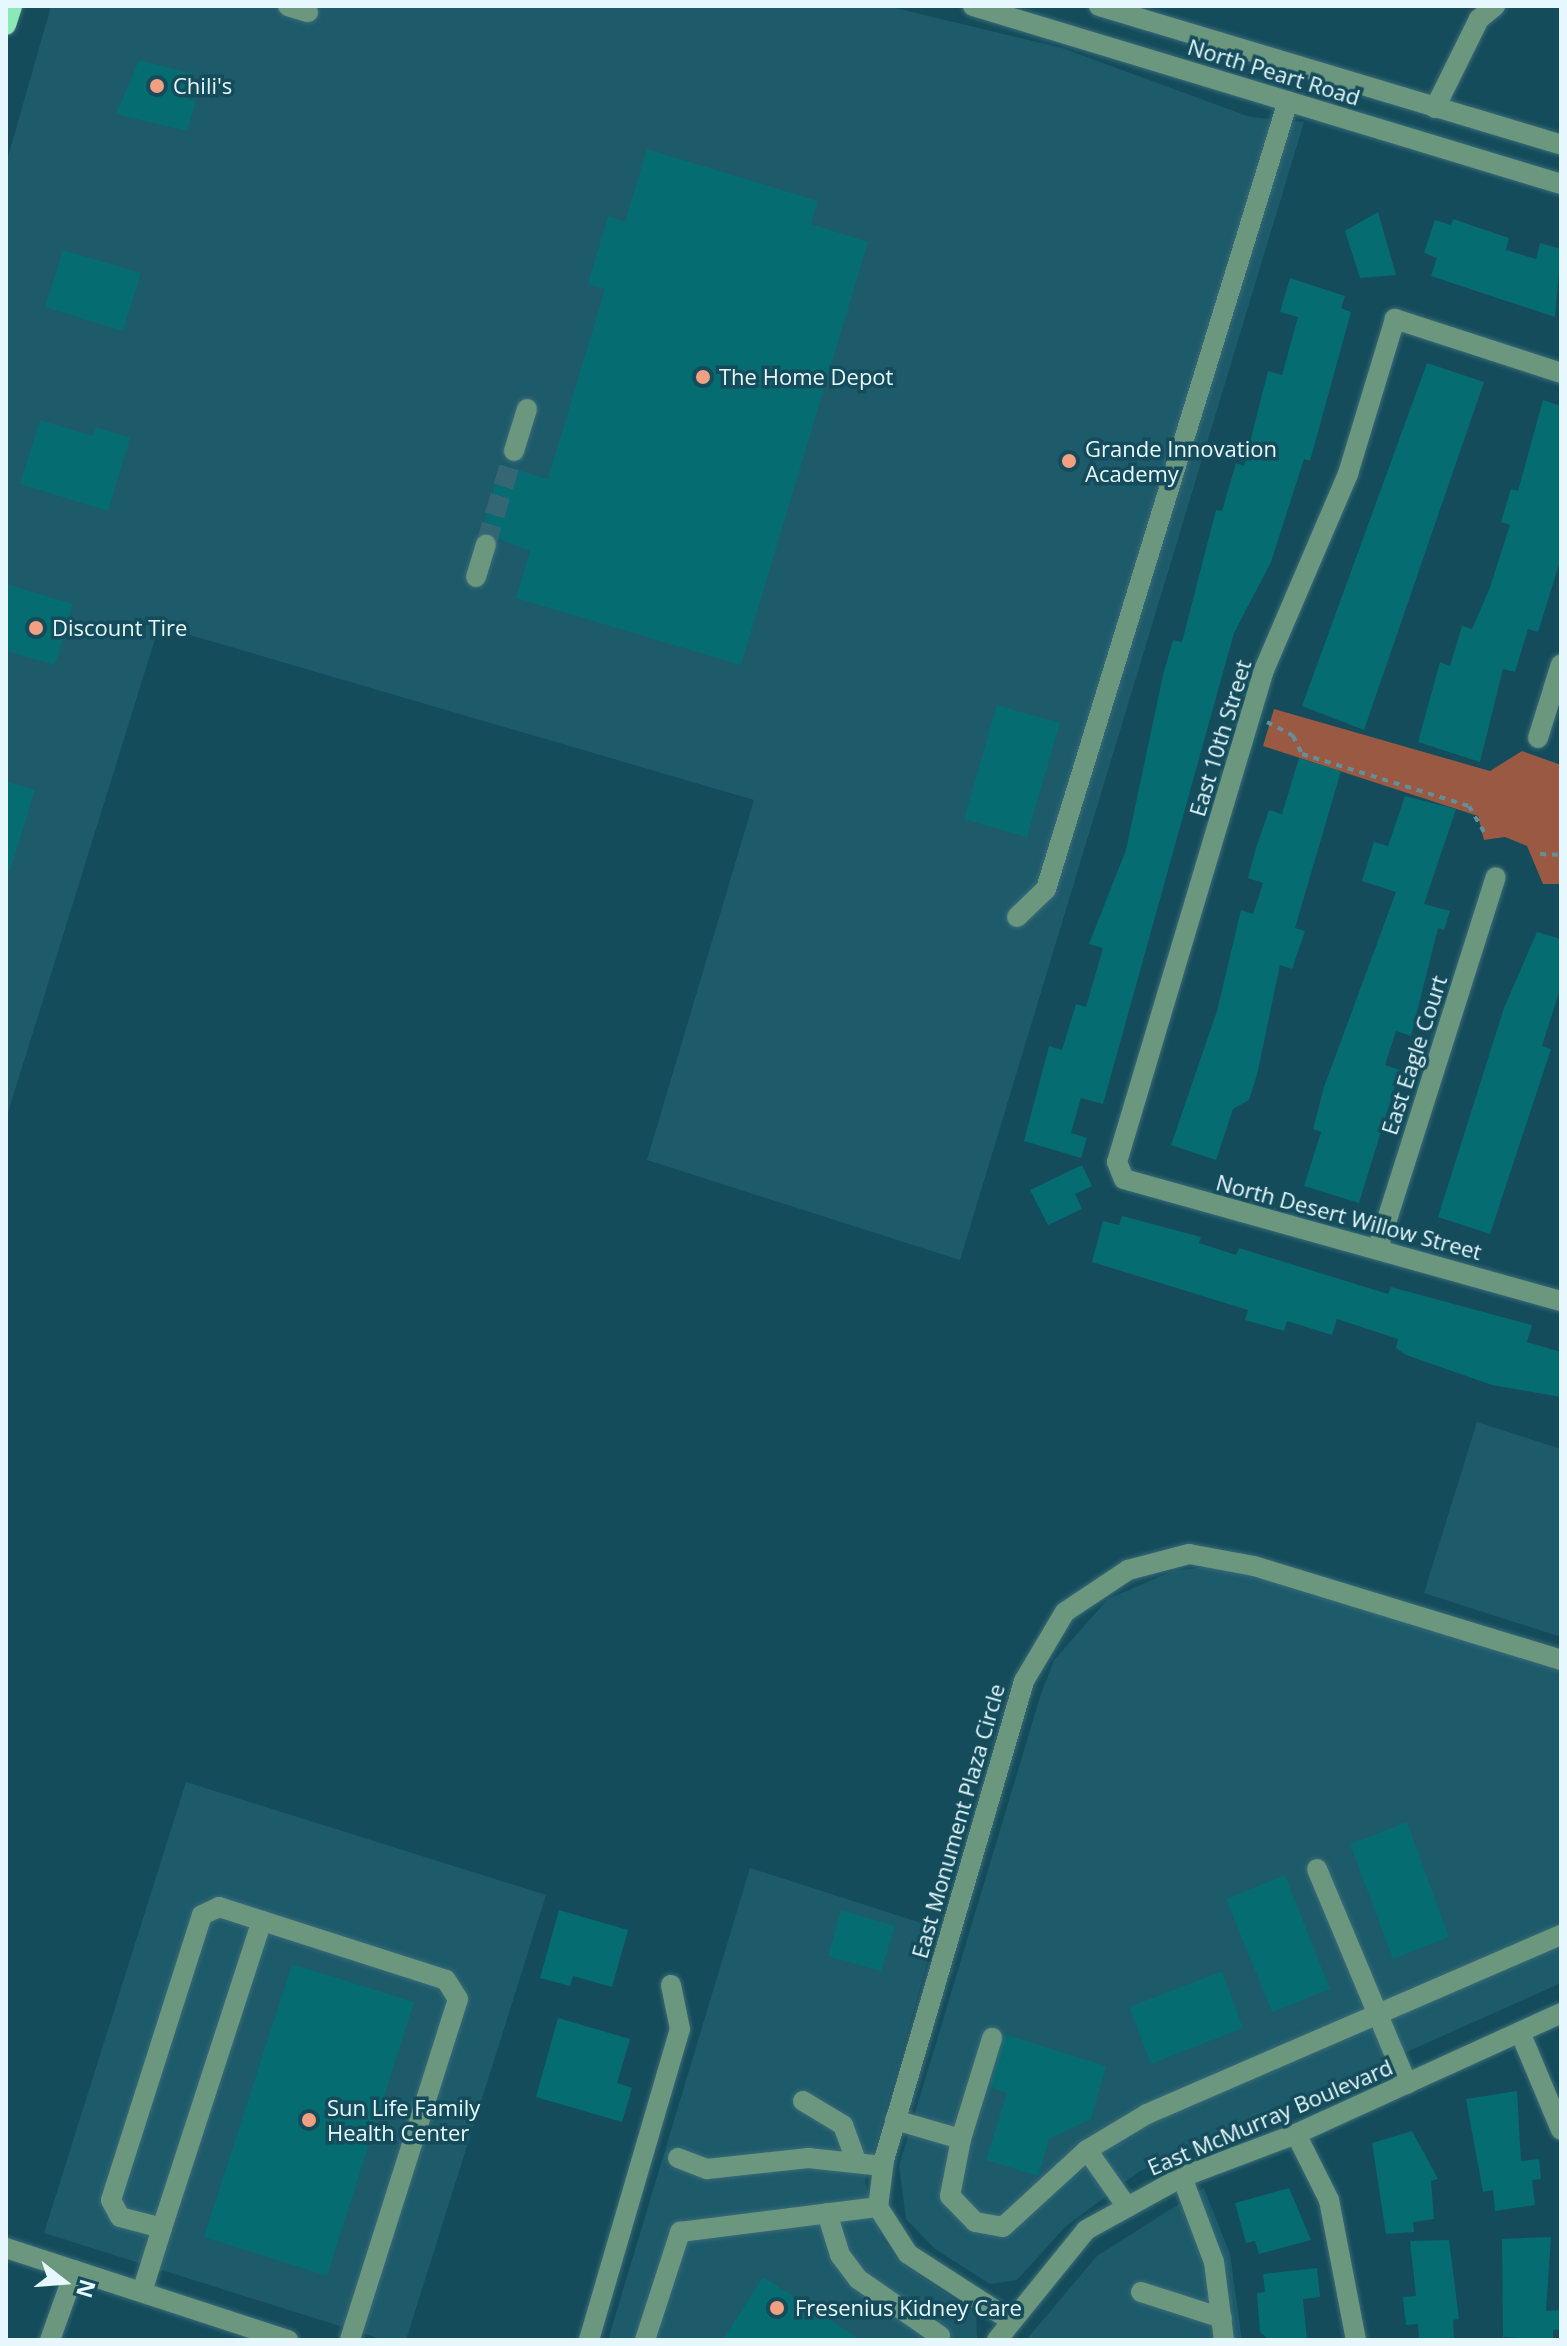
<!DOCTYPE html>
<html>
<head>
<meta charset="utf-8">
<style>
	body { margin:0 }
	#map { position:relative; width:1567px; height:2346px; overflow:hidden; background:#144c5b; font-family:"Open Sans",sans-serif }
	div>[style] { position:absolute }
	.built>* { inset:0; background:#1d5b6b }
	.green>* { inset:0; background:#9a5943 }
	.building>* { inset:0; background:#056c71 }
	.minor-tunnel>* { height:20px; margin-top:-10px; transform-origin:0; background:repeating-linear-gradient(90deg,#346673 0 20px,transparent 0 30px) }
	.path>* { height:4px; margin-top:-2px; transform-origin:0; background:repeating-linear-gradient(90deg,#648e99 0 6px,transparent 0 12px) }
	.roads { filter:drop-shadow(0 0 2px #3a6b78) drop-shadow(0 0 2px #3a6b78) }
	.minor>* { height:20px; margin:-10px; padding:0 10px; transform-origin:10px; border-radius:10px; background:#6c977f }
	.major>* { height:20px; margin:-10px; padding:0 10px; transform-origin:10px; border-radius:10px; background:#8de8b8 }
	.dots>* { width:22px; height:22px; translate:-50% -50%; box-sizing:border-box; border:4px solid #144c5b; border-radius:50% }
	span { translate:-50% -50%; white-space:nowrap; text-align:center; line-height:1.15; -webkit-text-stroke:7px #144c5b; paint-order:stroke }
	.street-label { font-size:22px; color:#e6f8fe }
	.poi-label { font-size:22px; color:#e6f8fe }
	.left { translate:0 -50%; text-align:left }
	.frame { position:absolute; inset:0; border:8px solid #e6f8fe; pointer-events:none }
	.north { position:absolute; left:24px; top:2242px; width:80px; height:80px; -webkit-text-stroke:6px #144c5b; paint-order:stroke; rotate:107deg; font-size:22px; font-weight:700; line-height:32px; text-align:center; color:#e6f8fe }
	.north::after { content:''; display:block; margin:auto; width:28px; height:36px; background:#e6f8fe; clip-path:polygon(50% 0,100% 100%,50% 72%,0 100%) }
</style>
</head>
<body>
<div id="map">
	<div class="built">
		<i style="clip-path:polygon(51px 6px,887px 6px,1062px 48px,1250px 117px,1304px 122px,960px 1260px,647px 1160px,754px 800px,159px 626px,6px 1119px,6px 164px)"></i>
		<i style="clip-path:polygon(1477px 1422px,1561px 1449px,1561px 1637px,1424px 1593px)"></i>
		<i style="clip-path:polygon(1208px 1567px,1248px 1572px,1561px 1670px,1561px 1983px,1140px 2171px,1065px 2227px,1017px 2280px,990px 2284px,935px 2249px,906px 2219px,899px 2166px,1041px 1694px,1054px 1660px,1108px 1599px,1173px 1571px)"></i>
		<i style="clip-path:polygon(186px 1782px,546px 1895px,406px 2340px,384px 2340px,44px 2233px)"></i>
		<i style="clip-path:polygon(750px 1868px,937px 1928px,865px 2182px,882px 2239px,899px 2261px,976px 2314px,977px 2340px,608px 2340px)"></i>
		<i style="clip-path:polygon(1204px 2188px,1230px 2254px,1242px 2340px,1026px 2340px,1097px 2256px)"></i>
	</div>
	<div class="green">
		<i style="clip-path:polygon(1274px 709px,1490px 771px,1522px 751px,1561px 765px,1561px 884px,1543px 884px,1527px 846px,1505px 837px,1484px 840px,1478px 816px,1263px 746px)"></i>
	</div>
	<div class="building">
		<i style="clip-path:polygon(139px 60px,194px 74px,186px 98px,196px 101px,187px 131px,116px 114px)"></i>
		<i style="clip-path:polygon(647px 149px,818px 201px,811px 224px,868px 242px,741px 665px,516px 598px,530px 551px,481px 532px,501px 465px,548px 479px,605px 289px,588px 284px,608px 216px,625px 222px)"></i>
		<i style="clip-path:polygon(1378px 212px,1396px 275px,1360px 278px,1345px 231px)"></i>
		<i style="clip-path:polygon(1453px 219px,1509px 238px,1506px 250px,1536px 259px,1540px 243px,1561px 249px,1555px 317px,1431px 276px,1437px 258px,1424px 253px,1435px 220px,1451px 225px)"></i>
		<i style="clip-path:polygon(63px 250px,141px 273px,123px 331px,45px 307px)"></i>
		<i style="clip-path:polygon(1290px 278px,1345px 296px,1341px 308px,1351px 312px,1310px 461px,1304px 459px,1271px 562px,1234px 633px,1103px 1104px,1081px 1098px,1071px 1133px,1087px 1138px,1081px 1158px,1024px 1141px,1049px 1046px,1062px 1050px,1076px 1004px,1086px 1007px,1103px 948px,1089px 944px,1126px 850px,1163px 675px,1173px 640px,1182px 642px,1216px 510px,1222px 511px,1236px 463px,1244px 466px,1268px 371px,1282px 375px,1298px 317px,1280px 312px)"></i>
		<i style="clip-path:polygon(1427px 363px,1484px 382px,1364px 730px,1302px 706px)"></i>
		<i style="clip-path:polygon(1543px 400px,1561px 406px,1561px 558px,1538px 632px,1528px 629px,1515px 672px,1503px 669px,1480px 762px,1418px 742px,1440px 662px,1450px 666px,1462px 626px,1472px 629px,1489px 590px,1510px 525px,1501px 522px,1511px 489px,1518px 491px)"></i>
		<i style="clip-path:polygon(40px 420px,93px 436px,96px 427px,130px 438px,108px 511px,20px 484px)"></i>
		<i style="clip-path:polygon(6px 584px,73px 604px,55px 665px,6px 651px)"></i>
		<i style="clip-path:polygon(997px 705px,1060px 723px,1027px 837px,964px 819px)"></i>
		<i style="clip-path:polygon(1299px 758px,1341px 771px,1295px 928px,1305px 931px,1292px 969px,1280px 965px,1257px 1075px,1249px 1100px,1233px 1109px,1216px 1160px,1171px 1145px,1217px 1011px,1241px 910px,1253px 914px,1263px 883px,1248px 878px,1256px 848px,1269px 810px,1282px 814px)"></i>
		<i style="clip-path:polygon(6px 781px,35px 790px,10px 871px,6px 870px)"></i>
		<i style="clip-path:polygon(1405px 796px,1456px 809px,1424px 904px,1450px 911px,1444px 930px,1438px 928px,1411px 1036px,1396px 1031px,1385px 1065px,1400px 1070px,1359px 1203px,1304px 1186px,1321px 1132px,1313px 1129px,1324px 1087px,1396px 892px,1362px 881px,1374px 842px,1388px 846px)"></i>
		<i style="clip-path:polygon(1537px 932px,1561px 939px,1561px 986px,1542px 1046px,1551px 1049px,1490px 1234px,1438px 1217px,1504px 1008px)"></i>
		<i style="clip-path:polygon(1082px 1165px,1092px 1186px,1075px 1194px,1082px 1209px,1048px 1225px,1030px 1190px)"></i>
		<i style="clip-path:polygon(1122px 1216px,1201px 1237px,1199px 1243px,1236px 1255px,1239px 1248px,1388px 1294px,1391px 1287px,1532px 1325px,1527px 1342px,1561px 1352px,1561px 1397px,1492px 1385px,1406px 1355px,1396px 1348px,1398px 1339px,1337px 1319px,1332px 1335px,1287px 1321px,1284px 1331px,1245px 1320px,1248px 1310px,1092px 1262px,1103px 1221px,1119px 1225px)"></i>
		<i style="clip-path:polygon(1407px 1822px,1449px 1937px,1393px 1959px,1350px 1844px)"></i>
		<i style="clip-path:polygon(1285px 1875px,1330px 1989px,1272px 2012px,1226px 1899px)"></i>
		<i style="clip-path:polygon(559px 1910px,628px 1930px,612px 1987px,573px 1976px,570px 1986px,540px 1978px)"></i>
		<i style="clip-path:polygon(841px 1910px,895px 1926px,881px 1971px,828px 1956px)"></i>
		<i style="clip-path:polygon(292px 1964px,414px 2002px,327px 2276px,204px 2237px)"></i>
		<i style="clip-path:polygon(1222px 1971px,1243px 2028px,1151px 2064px,1129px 2007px)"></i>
		<i style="clip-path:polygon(558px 2018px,630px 2039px,617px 2083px,632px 2088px,622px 2122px,536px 2097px)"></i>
		<i style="clip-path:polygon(1004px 2034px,1106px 2066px,1091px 2119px,1049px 2139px,1038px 2176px,986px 2160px,1007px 2093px,990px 2087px)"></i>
		<i style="clip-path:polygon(1517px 2091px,1521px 2161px,1539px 2159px,1541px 2179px,1532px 2180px,1535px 2205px,1495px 2211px,1493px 2190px,1483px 2192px,1466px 2099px)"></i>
		<i style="clip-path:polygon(1412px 2131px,1438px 2179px,1431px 2181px,1434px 2219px,1413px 2222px,1414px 2232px,1386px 2234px,1372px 2143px)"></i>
		<i style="clip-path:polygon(1289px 2188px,1311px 2240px,1259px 2254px,1255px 2241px,1246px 2243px,1235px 2203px)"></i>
		<i style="clip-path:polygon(1551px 2237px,1546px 2311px,1561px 2310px,1561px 2329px,1553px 2330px,1553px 2340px,1503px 2337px,1502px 2239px)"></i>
		<i style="clip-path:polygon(1449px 2240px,1459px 2319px,1453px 2320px,1454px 2340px,1419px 2340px,1418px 2324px,1406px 2325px,1403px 2297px,1416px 2296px,1410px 2241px)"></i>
		<i style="clip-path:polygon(1317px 2268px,1320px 2297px,1303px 2299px,1307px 2340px,1269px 2340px,1260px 2332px,1257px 2293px,1265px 2292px,1263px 2274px)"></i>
		<i style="clip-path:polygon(763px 2277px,861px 2340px,723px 2340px)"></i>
	</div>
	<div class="minor-tunnel">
		<i style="left:486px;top:544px;width:97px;rotate:-73.2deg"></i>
	</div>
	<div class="path">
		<i style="left:1267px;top:722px;width:30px;rotate:28deg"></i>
		<i style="left:1293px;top:736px;width:20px;rotate:63deg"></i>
		<i style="left:1302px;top:754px;width:175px;rotate:17.3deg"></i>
		<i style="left:1469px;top:806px;width:34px;rotate:60deg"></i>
		<i style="left:1540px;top:854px;width:21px;rotate:3deg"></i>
	</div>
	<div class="roads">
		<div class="minor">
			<i style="left:288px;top:6px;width:21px;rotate:17deg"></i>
			<i style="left:973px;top:6px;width:614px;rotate:16.84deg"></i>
			<i style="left:1099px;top:6px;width:482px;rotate:16.7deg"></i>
			<i style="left:1435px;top:108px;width:99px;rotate:-63.7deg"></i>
			<i style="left:1479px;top:19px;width:21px;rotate:-39deg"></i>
			<i style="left:1561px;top:373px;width:175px;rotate:-162deg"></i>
			<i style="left:1395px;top:319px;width:162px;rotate:106.9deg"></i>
			<i style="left:1348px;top:474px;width:213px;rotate:113.2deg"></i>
			<i style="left:1264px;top:670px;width:513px;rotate:106.64deg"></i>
			<i style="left:1117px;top:1162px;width:18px;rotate:68deg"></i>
			<i style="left:1124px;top:1179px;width:454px;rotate:15.6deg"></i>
			<i style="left:514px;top:451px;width:44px;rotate:-72.8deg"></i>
			<i style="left:476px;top:577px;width:34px;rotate:-73deg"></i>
			<i style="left:1538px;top:738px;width:77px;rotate:-72.7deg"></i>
			<i style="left:1017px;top:917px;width:40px;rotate:-44deg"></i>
			<i style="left:1046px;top:889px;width:824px;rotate:-72.93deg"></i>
			<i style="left:1378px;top:1248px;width:389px;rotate:-72.4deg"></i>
			<i style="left:1317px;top:1869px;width:233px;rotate:67.3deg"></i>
			<i style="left:1520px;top:2032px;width:106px;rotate:67.3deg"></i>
			<i style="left:803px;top:2101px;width:47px;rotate:31deg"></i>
			<i style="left:843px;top:2125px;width:38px;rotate:70deg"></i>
			<i style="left:895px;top:2120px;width:69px;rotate:16.1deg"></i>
			<i style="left:961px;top:2139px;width:58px;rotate:100.9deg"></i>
			<i style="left:950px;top:2196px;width:36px;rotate:46deg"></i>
			<i style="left:975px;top:2222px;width:28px;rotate:10deg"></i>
			<i style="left:1003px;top:2227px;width:114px;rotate:-42.5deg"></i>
			<i style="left:1087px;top:2150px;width:70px;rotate:-31deg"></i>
			<i style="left:1147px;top:2114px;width:451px;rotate:-23.4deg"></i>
			<i style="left:1296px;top:2134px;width:74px;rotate:63.4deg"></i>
			<i style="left:1329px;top:2200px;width:143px;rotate:79.1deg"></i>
			<i style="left:961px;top:2139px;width:106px;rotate:-72.9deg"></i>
			<i style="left:1087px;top:2150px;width:70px;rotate:54.9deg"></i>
			<i style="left:678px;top:2158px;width:31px;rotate:21deg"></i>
			<i style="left:707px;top:2169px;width:102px;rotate:-6.2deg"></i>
			<i style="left:808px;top:2158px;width:75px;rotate:6.1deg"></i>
			<i style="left:1182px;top:2177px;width:91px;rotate:69.4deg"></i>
			<i style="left:1214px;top:2262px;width:79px;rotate:82.7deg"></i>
			<i style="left:827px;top:2213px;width:44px;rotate:72.8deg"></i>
			<i style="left:840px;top:2255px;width:30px;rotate:53deg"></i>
			<i style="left:858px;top:2279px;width:100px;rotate:34.8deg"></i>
			<i style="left:162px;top:2228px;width:323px;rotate:-72deg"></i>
			<i style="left:6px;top:2248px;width:297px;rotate:18.1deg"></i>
			<i style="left:142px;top:2292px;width:67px;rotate:-72.6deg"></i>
			<i style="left:162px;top:2228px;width:43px;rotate:-165.3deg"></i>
			<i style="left:120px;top:2217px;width:19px;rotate:-118deg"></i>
			<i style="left:111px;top:2200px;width:299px;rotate:-72.3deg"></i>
			<i style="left:202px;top:1915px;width:19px;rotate:-25deg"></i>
			<i style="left:219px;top:1907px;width:238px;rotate:17.8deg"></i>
			<i style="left:446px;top:1980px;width:22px;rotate:58deg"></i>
			<i style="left:458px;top:1999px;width:358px;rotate:107.6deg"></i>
			<i style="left:1141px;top:2292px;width:85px;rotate:17.8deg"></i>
			<i style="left:1007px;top:2318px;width:118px;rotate:-147.1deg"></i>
			<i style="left:908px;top:2254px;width:56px;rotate:-122.6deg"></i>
			<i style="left:878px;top:2207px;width:47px;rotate:-82.7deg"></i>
			<i style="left:884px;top:2160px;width:499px;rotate:-73.7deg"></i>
			<i style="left:1024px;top:1681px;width:80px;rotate:-59.3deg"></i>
			<i style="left:1065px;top:1612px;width:76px;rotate:-33.7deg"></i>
			<i style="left:1128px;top:1570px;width:63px;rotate:-14.7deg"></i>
			<i style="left:1189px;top:1554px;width:66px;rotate:10.5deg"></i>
			<i style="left:1254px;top:1566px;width:321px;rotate:17deg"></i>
			<i style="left:50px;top:2340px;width:74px;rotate:-70.3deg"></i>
			<i style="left:589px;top:2340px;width:324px;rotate:-73.7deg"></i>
			<i style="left:680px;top:2029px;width:45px;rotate:-101.6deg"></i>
			<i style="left:645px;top:2340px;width:114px;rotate:-72deg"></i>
			<i style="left:680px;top:2232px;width:200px;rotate:-7.2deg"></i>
			<i style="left:997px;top:2340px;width:141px;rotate:-51deg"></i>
			<i style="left:1086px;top:2230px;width:110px;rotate:-28.9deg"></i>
			<i style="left:1182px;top:2177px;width:122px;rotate:-20.7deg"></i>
			<i style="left:1296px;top:2134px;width:291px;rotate:-24.5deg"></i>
		</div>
		<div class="major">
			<i style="left:6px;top:25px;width:20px;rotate:-72deg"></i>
		</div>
	</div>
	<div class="dots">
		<i style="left:157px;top:86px;background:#f39f82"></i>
		<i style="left:703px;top:377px;background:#f39f82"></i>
		<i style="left:1069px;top:461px;background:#f39f82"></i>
		<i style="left:36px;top:628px;background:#f39f82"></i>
		<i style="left:309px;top:2120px;background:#f39f82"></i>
		<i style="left:777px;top:2308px;background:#f39f82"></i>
	</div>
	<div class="street-label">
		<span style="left:1274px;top:72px;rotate:17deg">North Peart Road</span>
		<span style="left:1220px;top:738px;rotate:-73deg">East 10th Street</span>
		<span style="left:1414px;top:1055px;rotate:-72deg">East Eagle Court</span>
		<span style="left:1349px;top:1217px;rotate:15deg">North Desert Willow Street</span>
		<span style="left:958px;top:1821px;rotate:-74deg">East Monument Plaza Circle</span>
		<span style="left:1270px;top:2117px;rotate:-23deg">East McMurray Boulevard</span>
	</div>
	<div class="poi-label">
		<span class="left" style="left:173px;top:86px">Chili's</span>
		<span class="left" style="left:719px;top:377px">The Home Depot</span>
		<span class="left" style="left:1085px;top:461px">Grande Innovation<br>Academy</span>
		<span class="left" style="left:52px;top:628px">Discount Tire</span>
		<span class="left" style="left:327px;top:2120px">Sun Life Family<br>Health Center</span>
		<span class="left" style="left:795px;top:2308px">Fresenius Kidney Care</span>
	</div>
	<div class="frame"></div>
	<div class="north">N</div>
</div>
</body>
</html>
